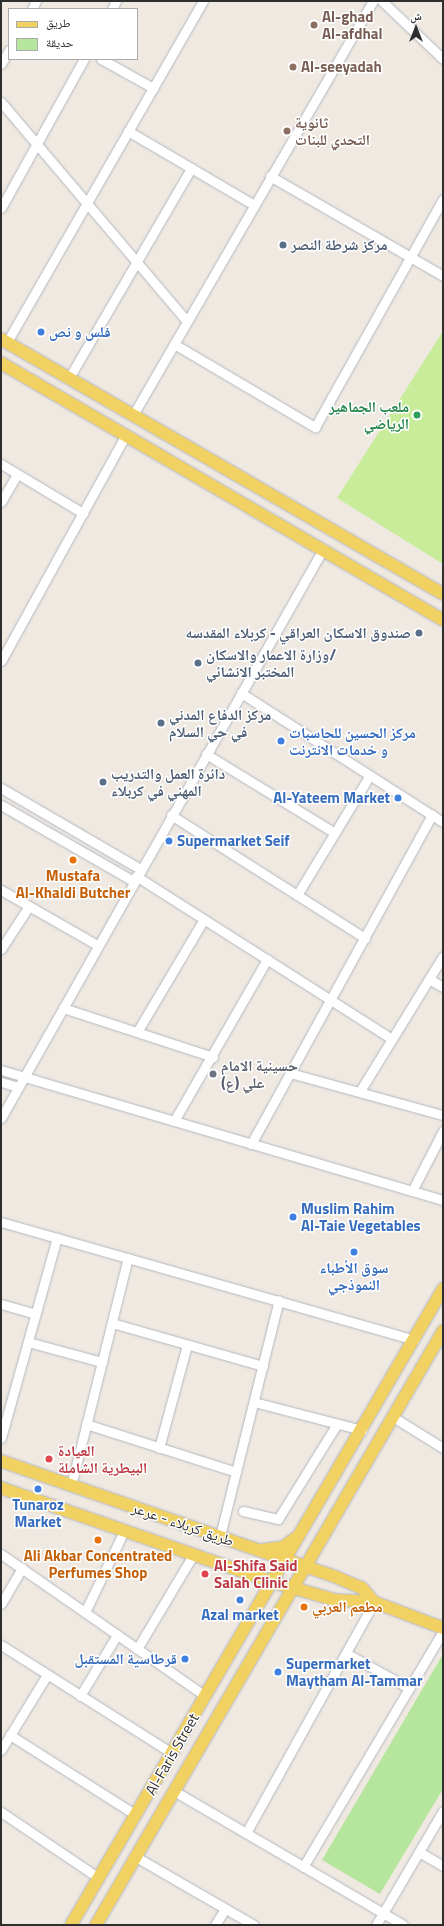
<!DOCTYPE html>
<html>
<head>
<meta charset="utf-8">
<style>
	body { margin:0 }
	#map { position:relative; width:444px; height:1926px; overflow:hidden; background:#efe9e1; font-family:"Titillium Web","Noto Naskh Arabic",sans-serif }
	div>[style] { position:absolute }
	.green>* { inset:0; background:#b6e59e }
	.pitch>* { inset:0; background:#c9ec9a }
	.roads { filter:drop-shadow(0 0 1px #b4b7c1) drop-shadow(0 0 1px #b4b7c1) }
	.minor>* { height:9px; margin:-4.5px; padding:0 4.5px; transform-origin:4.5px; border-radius:4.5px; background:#fff }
	.major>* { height:12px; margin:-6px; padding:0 6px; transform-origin:6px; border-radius:6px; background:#f2d163 }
	.dots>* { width:11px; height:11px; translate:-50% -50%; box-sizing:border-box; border:2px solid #fff; border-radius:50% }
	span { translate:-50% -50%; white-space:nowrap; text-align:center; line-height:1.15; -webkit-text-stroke:3px #fff; paint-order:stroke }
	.education-label { font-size:15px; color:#785e54; font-weight:700 }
	.left { translate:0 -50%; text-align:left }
	.service-label { font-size:15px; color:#4e5e75; font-weight:700 }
	.right { translate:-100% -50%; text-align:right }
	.shop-label { font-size:15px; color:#366cbe; font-weight:700 }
	.leisure-label { font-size:15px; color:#27864d; font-weight:700 }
	.food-label { font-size:15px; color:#c56008; font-weight:700 }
	.worship-label { font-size:15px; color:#5b616d; font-weight:700 }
	.health-label { font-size:15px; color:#be3a42; font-weight:700 }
	.street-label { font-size:15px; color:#2e2e2e }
	.frame { position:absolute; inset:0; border:2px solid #2e2e2e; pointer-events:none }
	.legend { position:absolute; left:8px; top:8px; width:130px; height:52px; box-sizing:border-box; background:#fff; border:1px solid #ababab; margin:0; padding:5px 7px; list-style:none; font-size:12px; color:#2e2e2e }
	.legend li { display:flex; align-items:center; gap:8px; height:20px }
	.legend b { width:20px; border:1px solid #ababab }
	.north { position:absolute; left:396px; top:8px; width:40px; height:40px; -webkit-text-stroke:3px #fff; paint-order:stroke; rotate:0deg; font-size:11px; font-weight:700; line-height:16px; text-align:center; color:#2e2e2e }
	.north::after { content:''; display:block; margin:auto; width:14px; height:18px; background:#2e2e2e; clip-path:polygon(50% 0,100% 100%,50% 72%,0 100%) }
</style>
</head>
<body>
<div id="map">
	<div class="green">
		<i style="clip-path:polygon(443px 1654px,443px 1789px,380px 1894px,322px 1860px)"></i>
	</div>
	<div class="pitch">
		<i style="clip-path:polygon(443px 331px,443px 564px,337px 498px)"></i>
	</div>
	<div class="roads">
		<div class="minor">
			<i style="left:382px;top:1px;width:84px;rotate:43.6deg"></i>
			<i style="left:32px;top:9px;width:9px;rotate:-63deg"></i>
			<i style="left:112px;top:9px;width:9px;rotate:-63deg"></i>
			<i style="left:101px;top:59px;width:60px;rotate:29.1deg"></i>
			<i style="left:1px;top:64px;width:16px;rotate:-60deg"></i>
			<i style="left:1px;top:102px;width:287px;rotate:49.7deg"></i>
			<i style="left:128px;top:131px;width:146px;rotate:30.4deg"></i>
			<i style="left:270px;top:176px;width:200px;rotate:30deg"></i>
			<i style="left:1px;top:208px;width:171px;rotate:-60.9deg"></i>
			<i style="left:7px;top:342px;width:393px;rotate:-60.1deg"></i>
			<i style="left:174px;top:344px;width:164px;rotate:30.5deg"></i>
			<i style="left:315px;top:427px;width:261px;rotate:-60.7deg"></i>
			<i style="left:69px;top:378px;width:243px;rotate:-59.8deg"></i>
			<i style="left:133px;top:415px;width:479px;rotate:-59.9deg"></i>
			<i style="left:1px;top:464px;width:96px;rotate:30.9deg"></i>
			<i style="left:1px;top:502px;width:32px;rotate:-60deg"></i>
			<i style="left:1px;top:661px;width:258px;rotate:-61.1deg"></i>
			<i style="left:241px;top:693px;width:240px;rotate:32.6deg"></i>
			<i style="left:206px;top:754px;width:151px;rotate:31.5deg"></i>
			<i style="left:1px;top:788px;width:161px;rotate:30.2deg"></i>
			<i style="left:1px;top:805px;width:152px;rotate:29.9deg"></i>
			<i style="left:171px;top:815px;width:230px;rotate:32.4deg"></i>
			<i style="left:136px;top:876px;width:303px;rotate:32.5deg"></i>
			<i style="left:1px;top:890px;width:111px;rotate:29.8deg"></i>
			<i style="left:297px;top:895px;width:140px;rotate:-58.7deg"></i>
			<i style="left:1px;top:949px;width:51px;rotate:-56.9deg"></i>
			<i style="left:429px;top:979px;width:16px;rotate:30deg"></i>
			<i style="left:63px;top:1008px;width:158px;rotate:18.1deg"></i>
			<i style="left:137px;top:1032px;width:131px;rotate:-59.3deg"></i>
			<i style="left:1px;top:1070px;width:461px;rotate:16.4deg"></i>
			<i style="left:290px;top:1073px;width:159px;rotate:15.4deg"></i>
			<i style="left:1px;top:1082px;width:18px;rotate:16deg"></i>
			<i style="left:360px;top:1091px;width:158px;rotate:-58.4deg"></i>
			<i style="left:1px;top:1118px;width:654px;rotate:-60.49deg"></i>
			<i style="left:174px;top:1121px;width:187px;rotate:-60.1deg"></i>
			<i style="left:251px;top:1144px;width:376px;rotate:-61.2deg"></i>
			<i style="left:412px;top:1191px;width:68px;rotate:-62.7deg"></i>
			<i style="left:1px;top:1222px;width:430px;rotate:15.9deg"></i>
			<i style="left:1px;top:1304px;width:36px;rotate:16deg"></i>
			<i style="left:112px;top:1323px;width:157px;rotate:15.9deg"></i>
			<i style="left:28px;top:1342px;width:77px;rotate:15.1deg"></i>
			<i style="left:254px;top:1402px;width:112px;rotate:14.5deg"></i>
			<i style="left:393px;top:1417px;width:59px;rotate:31.8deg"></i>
			<i style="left:86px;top:1424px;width:157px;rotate:17.7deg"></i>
			<i style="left:1px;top:1438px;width:208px;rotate:-74.4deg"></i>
			<i style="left:159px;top:1448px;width:107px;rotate:-74.8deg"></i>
			<i style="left:71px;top:1486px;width:235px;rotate:-76deg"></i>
			<i style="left:243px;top:1511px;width:36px;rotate:13deg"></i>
			<i style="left:278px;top:1519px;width:112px;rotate:-58.2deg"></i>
			<i style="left:220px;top:1536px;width:243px;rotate:-76deg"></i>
			<i style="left:1px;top:1554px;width:249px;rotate:34.8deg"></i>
			<i style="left:1px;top:1604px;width:42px;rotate:-59.7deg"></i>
			<i style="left:85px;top:1612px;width:90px;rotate:-64.3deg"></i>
			<i style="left:1px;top:1645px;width:202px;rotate:32.3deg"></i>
			<i style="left:137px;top:1649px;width:109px;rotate:-59.2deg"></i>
			<i style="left:346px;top:1653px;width:72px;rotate:29.1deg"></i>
			<i style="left:80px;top:1696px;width:71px;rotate:-58.8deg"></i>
			<i style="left:10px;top:1735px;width:149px;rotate:32.4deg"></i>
			<i style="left:1px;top:1750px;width:88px;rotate:-58.5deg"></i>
			<i style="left:174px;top:1791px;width:265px;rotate:30.3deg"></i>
			<i style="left:1px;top:1812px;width:118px;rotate:34deg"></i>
			<i style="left:246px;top:1833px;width:264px;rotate:-61deg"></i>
			<i style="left:419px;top:1852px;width:28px;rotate:30deg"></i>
			<i style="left:136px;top:1857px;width:136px;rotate:30deg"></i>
			<i style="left:303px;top:1867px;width:274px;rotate:-59.3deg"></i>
			<i style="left:215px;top:1925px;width:19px;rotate:-58deg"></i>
			<i style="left:376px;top:1925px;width:132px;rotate:-59.6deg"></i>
		</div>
		<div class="major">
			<i style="left:1px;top:339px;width:510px;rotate:29.98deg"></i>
			<i style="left:1px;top:363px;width:511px;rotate:30.18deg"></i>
			<i style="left:1px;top:1461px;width:355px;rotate:19.1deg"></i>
			<i style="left:336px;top:1577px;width:28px;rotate:23deg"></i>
			<i style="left:362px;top:1588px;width:18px;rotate:49deg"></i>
			<i style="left:1px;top:1488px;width:287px;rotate:19.1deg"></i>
			<i style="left:272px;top:1582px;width:66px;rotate:15.9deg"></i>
			<i style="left:335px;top:1600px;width:39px;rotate:3deg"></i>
			<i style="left:374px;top:1602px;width:74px;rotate:20.6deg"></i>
			<i style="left:262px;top:1550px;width:21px;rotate:-8deg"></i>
			<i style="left:283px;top:1547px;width:17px;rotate:-36deg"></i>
			<i style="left:71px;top:1925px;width:737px;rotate:-59.68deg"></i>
			<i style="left:96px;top:1925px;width:688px;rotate:-59.71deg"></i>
		</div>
	</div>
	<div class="dots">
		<i style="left:314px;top:25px;background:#8d6e63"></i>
		<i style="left:293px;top:67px;background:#8d6e63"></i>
		<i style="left:287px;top:131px;background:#8d6e63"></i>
		<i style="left:283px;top:245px;background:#5c6f8a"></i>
		<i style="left:41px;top:332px;background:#3f7fe0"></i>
		<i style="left:417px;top:415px;background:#2e9e5b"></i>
		<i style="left:419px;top:633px;background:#5c6f8a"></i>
		<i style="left:198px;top:663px;background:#5c6f8a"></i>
		<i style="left:161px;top:723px;background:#5c6f8a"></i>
		<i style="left:281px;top:741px;background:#3f7fe0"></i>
		<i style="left:103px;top:782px;background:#5c6f8a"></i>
		<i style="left:398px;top:798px;background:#3f7fe0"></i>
		<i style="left:169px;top:841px;background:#3f7fe0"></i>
		<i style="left:73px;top:860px;background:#e8710a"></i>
		<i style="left:213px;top:1074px;background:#6b7280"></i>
		<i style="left:293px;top:1217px;background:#3f7fe0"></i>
		<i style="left:354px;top:1252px;background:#3f7fe0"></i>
		<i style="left:49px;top:1459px;background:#e0444e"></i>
		<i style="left:38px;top:1489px;background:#3f7fe0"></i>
		<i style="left:98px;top:1540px;background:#e8710a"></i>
		<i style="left:205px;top:1574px;background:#e0444e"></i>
		<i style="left:240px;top:1600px;background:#3f7fe0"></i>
		<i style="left:304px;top:1607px;background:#e8710a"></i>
		<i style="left:185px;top:1659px;background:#3f7fe0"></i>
		<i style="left:278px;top:1672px;background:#3f7fe0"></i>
	</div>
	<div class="education-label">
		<span class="left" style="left:322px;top:25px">Al-ghad<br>Al-afdhal</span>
		<span class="left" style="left:301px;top:67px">Al-seeyadah</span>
		<span class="left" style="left:295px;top:131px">ثانوية<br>التحدي للبنات</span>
	</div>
	<div class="service-label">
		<span class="left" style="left:291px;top:245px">مركز شرطة النصر</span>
		<span class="right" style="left:411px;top:633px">صندوق الاسكان العراقي - كربلاء المقدسه</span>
		<span class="left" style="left:206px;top:663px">وزارة الاعمار والاسكان/<br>المختبر الانشائي</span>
		<span class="left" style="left:169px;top:723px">مركز الدفاع المدني<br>في حي السلام</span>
		<span class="left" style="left:111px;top:782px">دائرة العمل والتدريب<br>المهني في كربلاء</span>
	</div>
	<div class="shop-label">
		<span class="left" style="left:49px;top:332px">فلس و نص</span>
		<span class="left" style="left:289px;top:741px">مركز الحسين للحاسبات<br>و خدمات الانترنت</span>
		<span class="right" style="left:390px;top:798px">Al-Yateem Market</span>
		<span class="left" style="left:177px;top:841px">Supermarket Seif</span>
		<span class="left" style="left:301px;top:1217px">Muslim Rahim<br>Al-Taie Vegetables</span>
		<span style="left:354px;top:1276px">سوق الأطباء<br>النموذجي</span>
		<span style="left:38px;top:1513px">Tunaroz<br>Market</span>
		<span style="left:240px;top:1615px">Azal market</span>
		<span class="right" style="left:177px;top:1659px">قرطاسية المستقبل</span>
		<span class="left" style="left:286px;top:1672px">Supermarket<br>Maytham Al-Tammar</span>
	</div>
	<div class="leisure-label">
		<span class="right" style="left:409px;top:415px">ملعب الجماهير<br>الرياضي</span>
	</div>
	<div class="food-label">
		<span style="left:73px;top:884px">Mustafa<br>Al-Khaldi Butcher</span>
		<span style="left:98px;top:1564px">Ali Akbar Concentrated<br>Perfumes Shop</span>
		<span class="left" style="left:312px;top:1607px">مطعم العربي</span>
	</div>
	<div class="worship-label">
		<span class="left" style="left:221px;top:1074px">حسينية الامام<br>علي (ع)</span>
	</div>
	<div class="health-label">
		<span class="left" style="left:58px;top:1459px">العيادة<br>البيطرية الشاملة</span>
		<span class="left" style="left:214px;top:1574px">Al-Shifa Said<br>Salah Clinic</span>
	</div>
	<div class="street-label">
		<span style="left:183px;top:1524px;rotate:19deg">طريق كربلاء - عرعر</span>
		<span style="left:172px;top:1754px;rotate:-60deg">Al-Faris Street</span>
	</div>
	<div class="frame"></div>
	<ul class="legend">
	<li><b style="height:5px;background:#f2d163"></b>طريق</li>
	<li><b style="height:11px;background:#b6e59e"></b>حديقة</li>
	</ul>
	<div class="north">ش</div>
</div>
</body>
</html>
